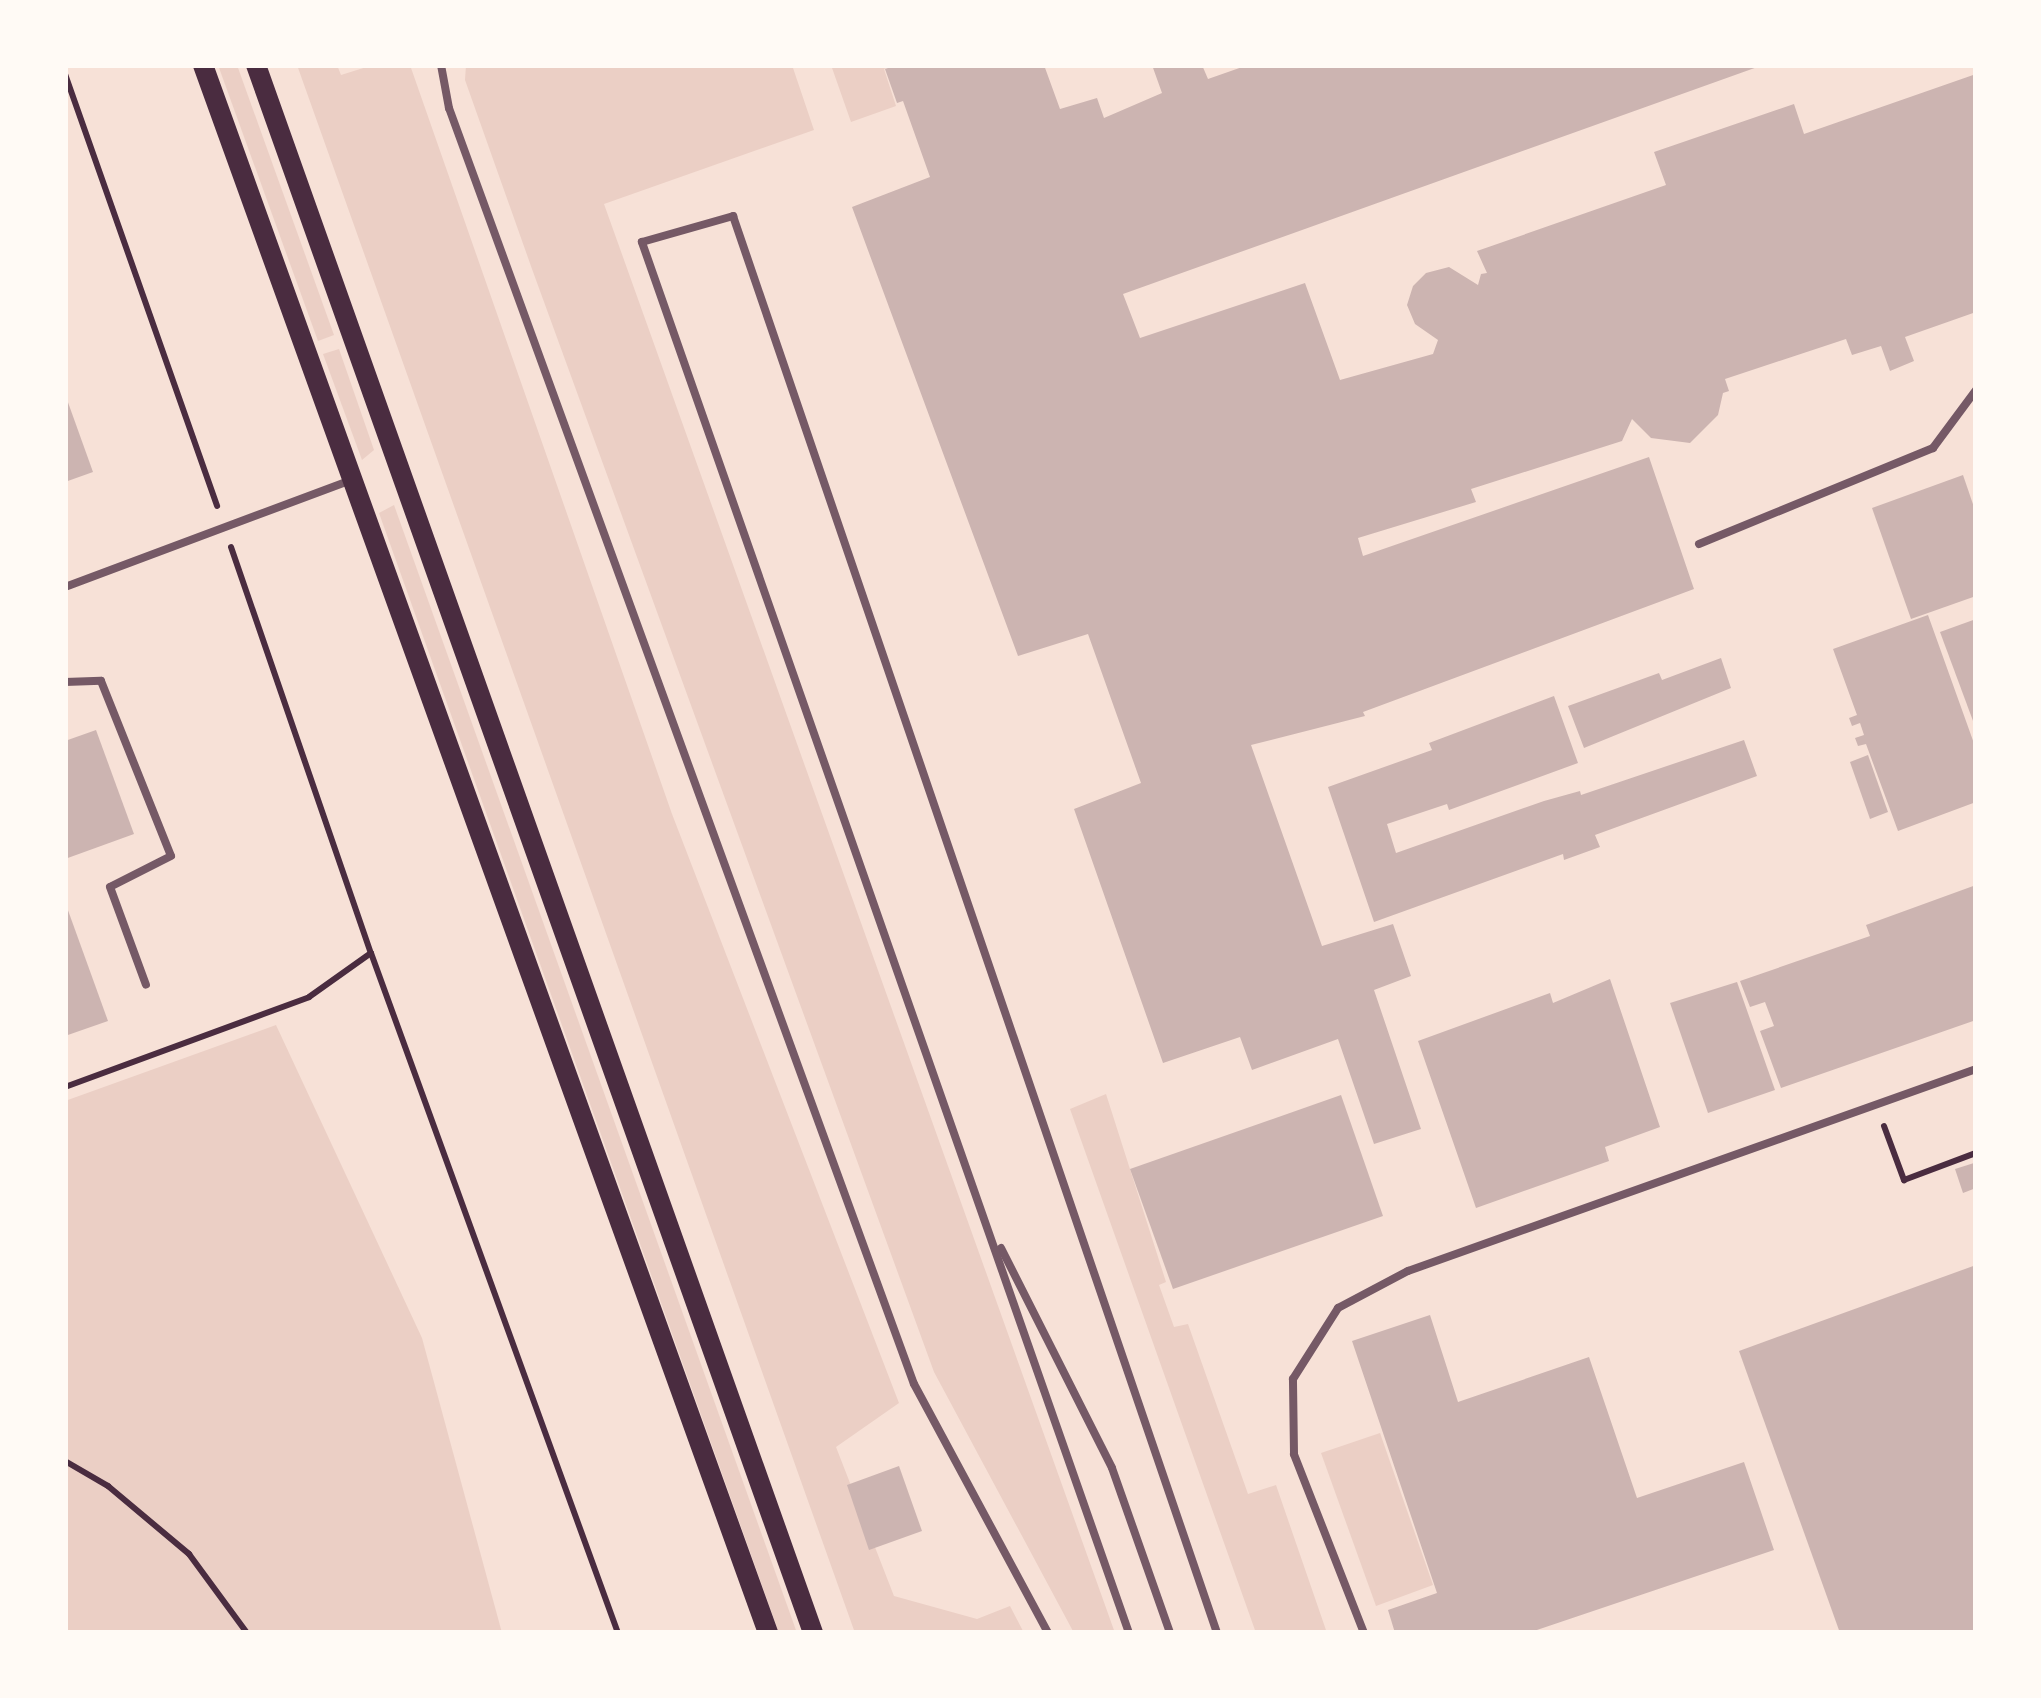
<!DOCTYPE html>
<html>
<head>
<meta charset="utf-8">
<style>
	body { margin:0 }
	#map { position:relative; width:2041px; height:1698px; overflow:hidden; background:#f7e1d7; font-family:"Alegreya Sans",sans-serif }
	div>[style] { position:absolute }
	.green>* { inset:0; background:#ebcfc5 }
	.building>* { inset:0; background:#ccb4b1 }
	.path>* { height:6px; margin:-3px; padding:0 3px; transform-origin:3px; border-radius:3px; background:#4a2c40 }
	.service>* { height:8px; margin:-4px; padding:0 4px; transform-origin:4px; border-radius:4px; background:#755966 }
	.secondary>* { height:20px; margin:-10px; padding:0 10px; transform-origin:10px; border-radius:10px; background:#4a2c40 }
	span { translate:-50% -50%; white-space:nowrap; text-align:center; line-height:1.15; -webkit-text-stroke:8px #fffaf5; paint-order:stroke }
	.frame { position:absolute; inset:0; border:68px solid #fffaf5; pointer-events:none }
</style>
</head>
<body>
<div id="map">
	<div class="green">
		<i style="clip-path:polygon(218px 65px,237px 65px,334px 335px,318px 341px)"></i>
		<i style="clip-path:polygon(297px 65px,337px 65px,341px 75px,373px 65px,410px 65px,672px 814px,899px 1403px,836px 1447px,894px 1596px,977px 1619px,1010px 1606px,1024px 1633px,855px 1633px)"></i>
		<i style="clip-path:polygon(466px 65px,792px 65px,814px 130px,604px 204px,1115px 1633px,1074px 1633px,934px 1372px,532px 269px,465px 80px)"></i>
		<i style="clip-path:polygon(831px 65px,893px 65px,884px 69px,896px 106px,851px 122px)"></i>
		<i style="clip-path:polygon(339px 349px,374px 450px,362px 460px,323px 354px)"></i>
		<i style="clip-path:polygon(394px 505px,797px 1633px,779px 1633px,379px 513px)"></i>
		<i style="clip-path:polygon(276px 1025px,422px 1338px,502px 1633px,65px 1633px,65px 1101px)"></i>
		<i style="clip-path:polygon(1106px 1094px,1166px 1282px,1159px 1285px,1174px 1327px,1188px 1324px,1248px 1494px,1276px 1485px,1327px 1633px,1256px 1633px,1070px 1109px)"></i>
		<i style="clip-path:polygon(1380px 1433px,1433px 1585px,1376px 1606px,1321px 1453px)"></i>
	</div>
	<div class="building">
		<i style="clip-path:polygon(897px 65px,1044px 65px,1060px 109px,1097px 98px,1104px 118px,1162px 93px,1152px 65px,1202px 65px,1208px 79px,1248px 65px,1763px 65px,1123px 294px,1140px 338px,1305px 283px,1340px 380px,1433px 354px,1438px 340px,1415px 324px,1407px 305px,1413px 286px,1426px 273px,1449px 267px,1478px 285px,1481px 274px,1487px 273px,1477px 251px,1666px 185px,1654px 152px,1794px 104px,1804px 134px,1976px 74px,1976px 312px,1905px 337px,1914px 361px,1890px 371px,1881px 346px,1852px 355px,1846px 339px,1725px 379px,1729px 391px,1723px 393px,1718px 415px,1690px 443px,1651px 438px,1632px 419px,1622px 441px,1471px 489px,1476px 502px,1358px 538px,1363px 556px,1649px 457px,1694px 589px,1363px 712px,1365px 716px,1251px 745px,1322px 946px,1393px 924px,1411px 976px,1374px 990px,1421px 1129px,1374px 1144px,1338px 1039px,1252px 1070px,1240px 1037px,1163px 1063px,1074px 809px,1141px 783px,1088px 634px,1018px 656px,852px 207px,930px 177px,903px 101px,897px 103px,885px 69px)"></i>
		<i style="clip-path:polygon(65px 394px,93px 472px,65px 482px)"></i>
		<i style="clip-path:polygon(1963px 475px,1976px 513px,1976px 596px,1911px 619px,1872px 508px)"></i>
		<i style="clip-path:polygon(1928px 615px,1976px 749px,1976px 802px,1898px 831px,1866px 744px,1858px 746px,1855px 738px,1864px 735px,1860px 723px,1852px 726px,1849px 718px,1857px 715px,1833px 649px)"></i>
		<i style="clip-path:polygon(1976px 619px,1976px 729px,1940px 632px)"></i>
		<i style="clip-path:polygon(1721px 658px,1731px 688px,1584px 748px,1568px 706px,1659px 673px,1662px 680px)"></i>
		<i style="clip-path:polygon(1554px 696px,1578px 763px,1449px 810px,1447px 804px,1387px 824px,1396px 853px,1544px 801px,1580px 791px,1581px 795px,1744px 740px,1757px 776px,1595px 835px,1600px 847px,1564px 860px,1563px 854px,1374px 922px,1328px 787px,1432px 750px,1429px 743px)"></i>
		<i style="clip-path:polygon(96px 730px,134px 834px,65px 859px,65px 741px)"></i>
		<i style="clip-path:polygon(1868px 755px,1888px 812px,1870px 819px,1850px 762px)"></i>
		<i style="clip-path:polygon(1976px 885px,1976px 1020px,1781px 1088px,1760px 1031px,1774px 1026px,1765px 1002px,1750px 1007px,1740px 981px,1870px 936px,1866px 925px)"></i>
		<i style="clip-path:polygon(65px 902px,108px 1021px,65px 1036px)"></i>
		<i style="clip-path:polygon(1610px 979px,1660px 1127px,1605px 1147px,1609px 1161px,1476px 1208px,1418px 1041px,1550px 993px,1553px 1003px)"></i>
		<i style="clip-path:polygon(1737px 982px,1775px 1090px,1708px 1113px,1670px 1003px)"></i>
		<i style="clip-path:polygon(1341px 1095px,1383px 1216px,1173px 1289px,1130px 1169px)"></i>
		<i style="clip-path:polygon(1974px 1163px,1976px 1188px,1963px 1193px,1955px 1169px)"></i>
		<i style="clip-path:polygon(1976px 1265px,1976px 1633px,1840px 1633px,1739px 1351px)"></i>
		<i style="clip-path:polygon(1430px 1315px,1458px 1402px,1589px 1357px,1637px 1498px,1744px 1462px,1774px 1550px,1528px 1633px,1395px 1633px,1388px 1610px,1437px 1593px,1352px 1341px)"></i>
		<i style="clip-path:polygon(899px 1466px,922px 1531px,869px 1550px,847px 1485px)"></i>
	</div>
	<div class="path">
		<i style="left:65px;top:74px;width:458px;rotate:70.6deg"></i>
		<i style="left:231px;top:547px;width:429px;rotate:71deg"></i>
		<i style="left:371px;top:953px;width:723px;rotate:70.04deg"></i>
		<i style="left:65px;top:1087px;width:260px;rotate:-20.2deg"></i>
		<i style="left:309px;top:997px;width:76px;rotate:-35.4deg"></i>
		<i style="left:1884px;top:1126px;width:58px;rotate:69.7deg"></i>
		<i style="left:1904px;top:1180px;width:77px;rotate:-20.6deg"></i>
		<i style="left:65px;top:1461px;width:50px;rotate:30.2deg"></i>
		<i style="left:108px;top:1486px;width:106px;rotate:40deg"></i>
		<i style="left:189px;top:1554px;width:98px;rotate:53.7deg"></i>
	</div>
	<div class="service">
		<i style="left:441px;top:65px;width:44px;rotate:79.5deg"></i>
		<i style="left:449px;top:108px;width:1358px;rotate:69.98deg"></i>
		<i style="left:914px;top:1384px;width:283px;rotate:61.7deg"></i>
		<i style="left:1699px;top:544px;width:253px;rotate:-22.3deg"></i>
		<i style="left:1933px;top:448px;width:72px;rotate:-53.4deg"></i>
		<i style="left:65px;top:587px;width:305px;rotate:-20.5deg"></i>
		<i style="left:65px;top:682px;width:36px;rotate:-2deg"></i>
		<i style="left:101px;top:681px;width:188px;rotate:68.2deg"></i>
		<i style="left:171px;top:856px;width:68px;rotate:153.1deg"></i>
		<i style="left:110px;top:887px;width:104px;rotate:69.8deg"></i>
		<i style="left:1001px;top:1248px;width:246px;rotate:63.2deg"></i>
		<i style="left:1112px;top:1468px;width:175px;rotate:70.6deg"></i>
		<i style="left:1129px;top:1633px;width:1474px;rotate:-109.3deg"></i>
		<i style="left:642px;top:242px;width:95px;rotate:-15.9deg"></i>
		<i style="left:733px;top:216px;width:1497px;rotate:71.14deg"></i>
		<i style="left:1364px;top:1633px;width:192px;rotate:-111.4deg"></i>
		<i style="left:1294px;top:1454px;width:75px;rotate:-90.8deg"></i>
		<i style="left:1293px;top:1379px;width:84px;rotate:-57.6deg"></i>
		<i style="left:1338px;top:1308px;width:79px;rotate:-27.9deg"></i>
		<i style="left:1408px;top:1271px;width:603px;rotate:-19.58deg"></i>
	</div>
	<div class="secondary">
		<i style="left:203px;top:65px;width:1667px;rotate:70.18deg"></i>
		<i style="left:256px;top:65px;width:1664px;rotate:70.44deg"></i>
	</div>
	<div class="frame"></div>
</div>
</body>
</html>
